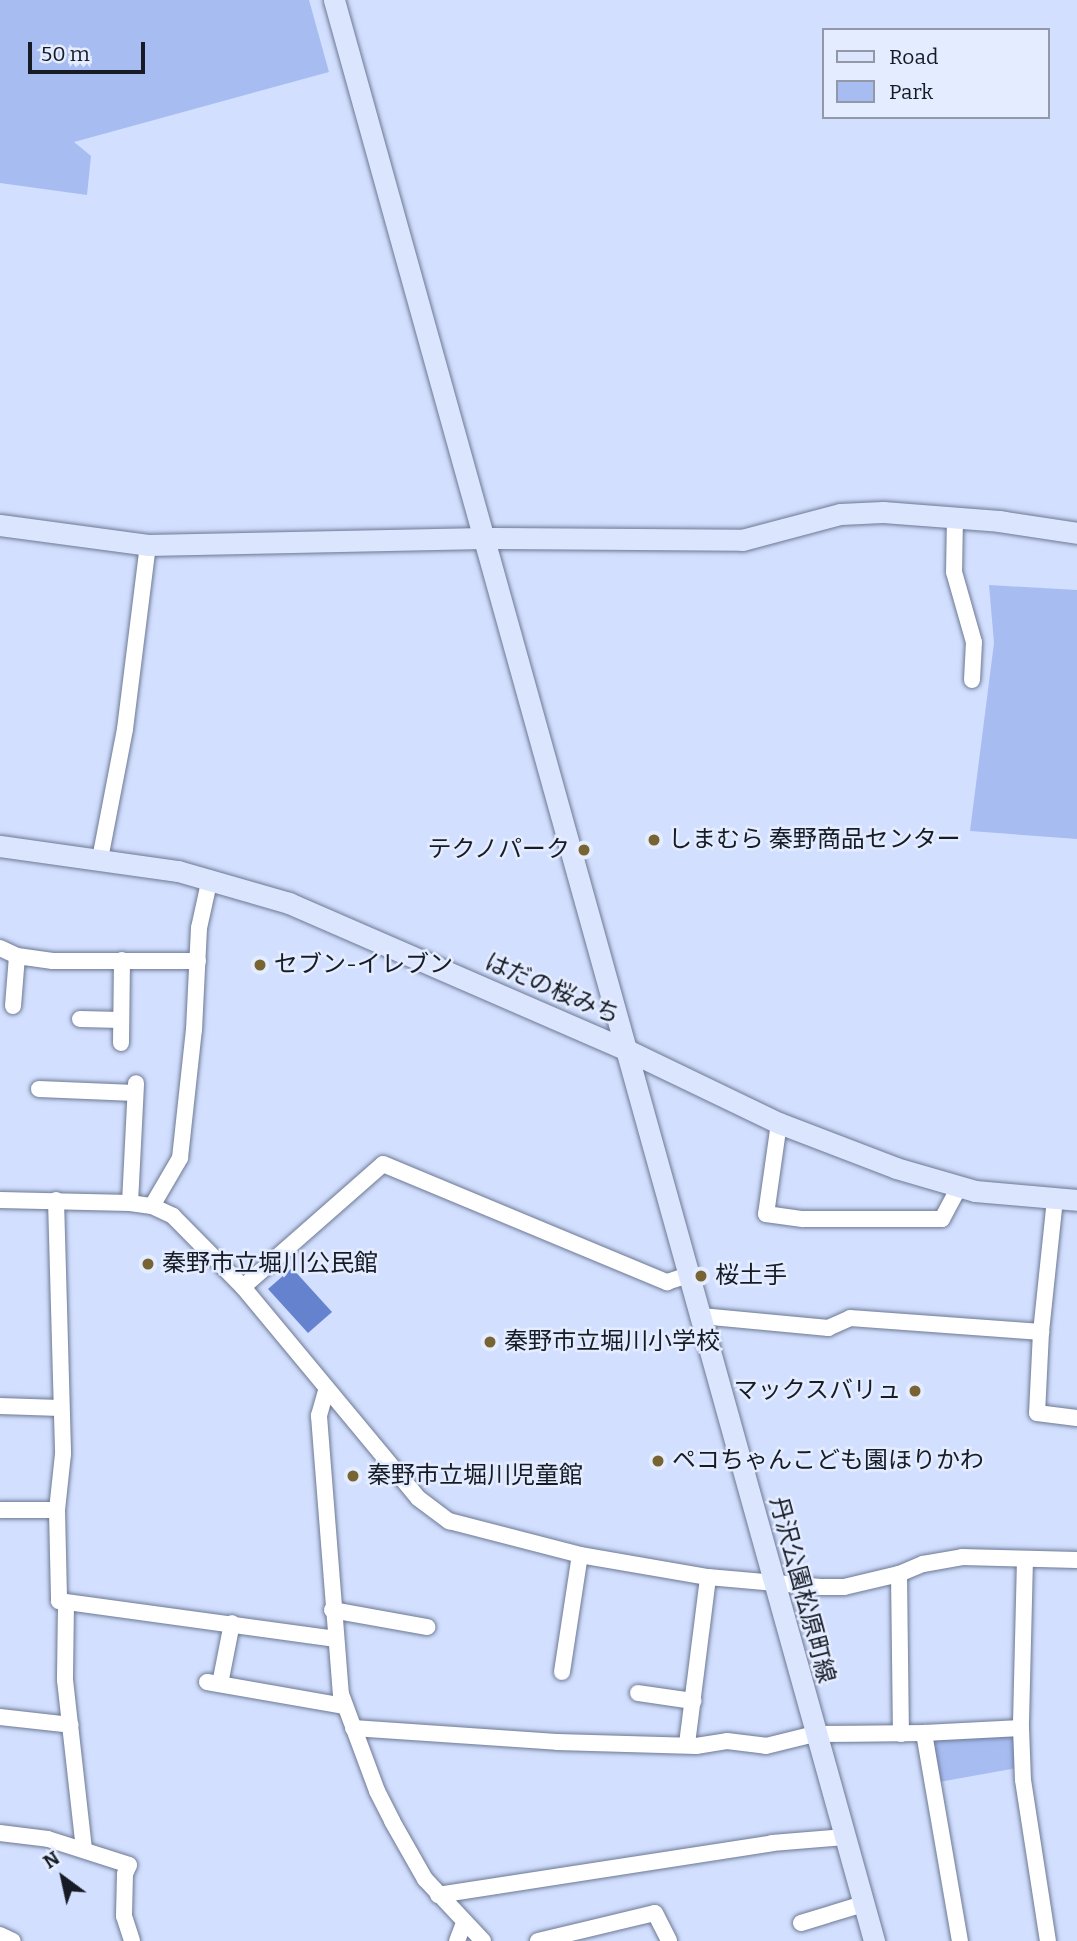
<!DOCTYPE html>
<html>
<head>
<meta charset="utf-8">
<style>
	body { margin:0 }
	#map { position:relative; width:1077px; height:1941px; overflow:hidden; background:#d2dffe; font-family:Bitter,"Noto Sans JP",serif }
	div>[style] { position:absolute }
	.green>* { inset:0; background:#a7bcf1 }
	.water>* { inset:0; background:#6582ce }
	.roads { filter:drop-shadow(0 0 2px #6d7994) drop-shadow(0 0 2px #6d7994) }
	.street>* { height:16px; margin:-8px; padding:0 8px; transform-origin:8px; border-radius:8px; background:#fff }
	.secondary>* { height:21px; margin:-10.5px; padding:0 10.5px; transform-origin:10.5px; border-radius:10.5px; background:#dbe5fe }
	.dots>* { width:19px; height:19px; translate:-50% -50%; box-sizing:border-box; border:4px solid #e4ecff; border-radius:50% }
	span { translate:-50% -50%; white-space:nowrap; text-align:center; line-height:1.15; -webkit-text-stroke:5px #e4ecff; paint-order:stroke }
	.poi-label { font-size:24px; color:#161b25 }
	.left { translate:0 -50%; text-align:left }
	.right { translate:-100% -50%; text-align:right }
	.street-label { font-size:24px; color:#161b25 }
	.legend { position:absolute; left:822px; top:28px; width:228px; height:91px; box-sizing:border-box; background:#e4ecff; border:2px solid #9298a8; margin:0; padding:9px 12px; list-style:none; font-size:21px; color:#161b25 }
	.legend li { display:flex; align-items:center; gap:14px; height:35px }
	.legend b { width:35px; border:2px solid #9298a8 }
	.north { position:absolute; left:28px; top:1843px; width:70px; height:70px; -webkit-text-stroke:5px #e4ecff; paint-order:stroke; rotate:327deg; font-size:19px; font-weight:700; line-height:28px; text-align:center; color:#161b25 }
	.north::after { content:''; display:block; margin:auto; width:24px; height:32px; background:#161b25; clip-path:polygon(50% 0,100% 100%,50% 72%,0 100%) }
	.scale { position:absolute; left:28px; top:42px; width:117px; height:32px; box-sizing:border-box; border:4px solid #161b25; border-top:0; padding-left:9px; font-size:21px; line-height:24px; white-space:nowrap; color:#161b25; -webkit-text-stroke:5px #e4ecff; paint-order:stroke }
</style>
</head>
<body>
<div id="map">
	<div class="green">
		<i style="clip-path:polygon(0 0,309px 0,329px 72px,74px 142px,91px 156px,87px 195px,0 183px)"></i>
		<i style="clip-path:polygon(989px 585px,1077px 590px,1077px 839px,970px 831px,994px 643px)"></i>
		<i style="clip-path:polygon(1011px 1733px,1016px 1738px,1017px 1768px,939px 1782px,932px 1743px,937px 1738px)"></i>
	</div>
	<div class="water">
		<i style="clip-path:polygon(292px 1268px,332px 1312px,308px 1333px,268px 1289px)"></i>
	</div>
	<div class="roads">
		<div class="street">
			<i style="left:955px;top:517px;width:55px;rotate:91deg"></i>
			<i style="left:954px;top:572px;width:73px;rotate:74.1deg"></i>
			<i style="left:974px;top:642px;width:38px;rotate:93deg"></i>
			<i style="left:100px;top:859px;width:132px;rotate:-79.1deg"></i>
			<i style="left:125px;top:729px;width:185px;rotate:-82.9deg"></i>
			<i style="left:0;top:948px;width:19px;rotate:25deg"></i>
			<i style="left:17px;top:956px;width:36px;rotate:8deg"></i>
			<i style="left:53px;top:961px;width:145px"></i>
			<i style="left:13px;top:1006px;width:50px;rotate:-85.4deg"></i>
			<i style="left:80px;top:1019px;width:41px;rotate:1.4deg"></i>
			<i style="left:121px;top:1043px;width:83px;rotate:-89.3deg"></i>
			<i style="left:39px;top:1089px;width:96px;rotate:2.4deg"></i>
			<i style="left:779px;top:1123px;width:92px;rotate:98.1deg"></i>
			<i style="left:766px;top:1214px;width:37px;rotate:8deg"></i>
			<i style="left:803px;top:1219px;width:139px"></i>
			<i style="left:942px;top:1219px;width:36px;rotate:-62deg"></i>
			<i style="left:1055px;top:1199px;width:134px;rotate:96deg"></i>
			<i style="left:1041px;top:1332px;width:81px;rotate:92.8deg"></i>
			<i style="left:1037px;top:1413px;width:40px;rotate:7.1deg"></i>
			<i style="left:0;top:1200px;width:130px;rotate:1.3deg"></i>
			<i style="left:130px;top:1203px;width:22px;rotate:8deg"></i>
			<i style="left:152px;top:1206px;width:23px;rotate:25deg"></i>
			<i style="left:173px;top:1216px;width:100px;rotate:45.4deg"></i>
			<i style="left:243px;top:1287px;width:274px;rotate:50.3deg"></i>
			<i style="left:418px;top:1498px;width:39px;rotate:37deg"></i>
			<i style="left:449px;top:1521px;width:135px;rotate:14.5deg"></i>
			<i style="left:580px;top:1555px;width:130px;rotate:9.8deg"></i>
			<i style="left:708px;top:1577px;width:113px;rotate:5.1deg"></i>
			<i style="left:821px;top:1587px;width:23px"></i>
			<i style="left:844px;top:1587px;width:57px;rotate:-13.3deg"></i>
			<i style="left:899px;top:1574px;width:26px;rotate:-23deg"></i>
			<i style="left:923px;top:1564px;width:40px;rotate:-10deg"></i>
			<i style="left:962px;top:1557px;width:115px;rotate:1.5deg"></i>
			<i style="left:56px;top:1200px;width:254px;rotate:88.4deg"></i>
			<i style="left:63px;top:1454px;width:56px;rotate:96.1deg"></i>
			<i style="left:57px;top:1510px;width:91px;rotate:88.7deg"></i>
			<i style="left:59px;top:1601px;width:279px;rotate:7.8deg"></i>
			<i style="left:130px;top:1203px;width:120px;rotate:-87.1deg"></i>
			<i style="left:152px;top:1206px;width:56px;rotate:-59.7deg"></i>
			<i style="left:180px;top:1158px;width:129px;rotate:-83.8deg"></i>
			<i style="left:194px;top:1030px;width:102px;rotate:-87.2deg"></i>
			<i style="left:199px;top:928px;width:51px;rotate:-77.6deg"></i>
			<i style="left:243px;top:1287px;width:186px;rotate:-41.3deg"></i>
			<i style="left:383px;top:1164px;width:308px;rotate:22.6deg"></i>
			<i style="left:667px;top:1282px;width:23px;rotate:-18deg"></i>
			<i style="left:701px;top:1316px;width:128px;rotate:5.4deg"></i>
			<i style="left:828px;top:1328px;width:24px;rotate:-24deg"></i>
			<i style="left:850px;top:1318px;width:192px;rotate:4.2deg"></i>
			<i style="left:326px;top:1391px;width:26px;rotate:106deg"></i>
			<i style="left:319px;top:1416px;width:279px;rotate:85.5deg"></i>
			<i style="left:341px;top:1694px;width:103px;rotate:69.6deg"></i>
			<i style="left:377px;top:1791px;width:34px;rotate:63deg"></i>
			<i style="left:392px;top:1821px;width:67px;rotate:60.4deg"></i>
			<i style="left:425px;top:1879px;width:85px;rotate:46.9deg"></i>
			<i style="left:0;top:1406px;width:60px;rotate:1.9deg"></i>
			<i style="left:0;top:1510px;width:57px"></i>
			<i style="left:1025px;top:1559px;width:169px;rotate:91.4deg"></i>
			<i style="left:1021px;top:1728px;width:52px;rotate:87.8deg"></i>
			<i style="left:1023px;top:1780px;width:163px;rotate:81.2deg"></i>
			<i style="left:899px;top:1574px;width:160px;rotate:89.3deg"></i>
			<i style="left:66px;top:1604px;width:76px;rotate:90.8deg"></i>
			<i style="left:65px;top:1680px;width:170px;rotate:83.6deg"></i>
			<i style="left:332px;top:1610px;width:97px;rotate:10.1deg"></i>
			<i style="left:562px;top:1672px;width:118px;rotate:-81.3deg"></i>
			<i style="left:207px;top:1682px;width:140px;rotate:9.9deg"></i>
			<i style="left:220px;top:1684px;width:62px;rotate:-78.9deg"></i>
			<i style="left:638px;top:1693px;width:56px;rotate:8.3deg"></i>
			<i style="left:0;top:1717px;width:71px;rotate:6.4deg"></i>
			<i style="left:353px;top:1728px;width:204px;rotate:3.9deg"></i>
			<i style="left:557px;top:1742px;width:139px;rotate:1.6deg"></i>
			<i style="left:696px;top:1746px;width:31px;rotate:-9deg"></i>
			<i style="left:727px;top:1741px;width:39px;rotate:7deg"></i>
			<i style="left:766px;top:1746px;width:50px;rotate:-13.8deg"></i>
			<i style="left:815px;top:1734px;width:109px;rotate:-0.5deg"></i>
			<i style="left:924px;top:1733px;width:97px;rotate:-3deg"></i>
			<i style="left:924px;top:1733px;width:211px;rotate:80.2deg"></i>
			<i style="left:687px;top:1744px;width:168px;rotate:-82.8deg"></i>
			<i style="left:0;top:1833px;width:48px;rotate:7.1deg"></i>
			<i style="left:48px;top:1839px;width:85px;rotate:17.8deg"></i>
			<i style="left:129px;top:1865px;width:10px;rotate:114deg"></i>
			<i style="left:125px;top:1874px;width:42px;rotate:91.4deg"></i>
			<i style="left:124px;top:1916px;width:26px;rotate:72deg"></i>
			<i style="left:438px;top:1895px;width:338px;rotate:-8.8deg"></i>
			<i style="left:772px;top:1843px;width:73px;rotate:-4.7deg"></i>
			<i style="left:801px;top:1923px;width:65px;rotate:-17deg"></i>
			<i style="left:0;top:1935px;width:14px;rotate:25deg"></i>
			<i style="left:457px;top:1941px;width:19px;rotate:-69deg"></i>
			<i style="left:538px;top:1941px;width:120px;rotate:-13.5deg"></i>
			<i style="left:655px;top:1913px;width:31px;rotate:63deg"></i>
		</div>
		<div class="secondary">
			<i style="left:334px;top:0;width:2015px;rotate:74.45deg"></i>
			<i style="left:0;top:525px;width:149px;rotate:7.7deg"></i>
			<i style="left:148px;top:545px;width:336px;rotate:-1.2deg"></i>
			<i style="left:484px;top:538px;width:258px;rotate:0.4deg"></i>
			<i style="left:742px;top:540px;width:101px;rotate:-14.9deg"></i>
			<i style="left:840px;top:514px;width:43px;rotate:-2.7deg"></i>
			<i style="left:883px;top:512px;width:116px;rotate:4.4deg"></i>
			<i style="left:999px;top:521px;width:79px;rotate:8.7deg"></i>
			<i style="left:0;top:846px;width:180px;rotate:8deg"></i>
			<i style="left:178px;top:871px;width:116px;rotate:16.1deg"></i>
			<i style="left:289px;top:903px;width:369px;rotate:23.5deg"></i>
			<i style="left:627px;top:1050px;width:169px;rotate:25.7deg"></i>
			<i style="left:779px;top:1123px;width:125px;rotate:21deg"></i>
			<i style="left:896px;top:1168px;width:82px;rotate:16.2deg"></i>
			<i style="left:975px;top:1191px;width:102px;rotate:5deg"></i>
		</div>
	</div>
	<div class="dots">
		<i style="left:654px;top:840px;background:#786433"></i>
		<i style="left:584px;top:850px;background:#786433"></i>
		<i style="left:260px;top:965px;background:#786433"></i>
		<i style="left:148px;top:1264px;background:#786433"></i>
		<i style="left:701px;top:1276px;background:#786433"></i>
		<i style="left:490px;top:1342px;background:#786433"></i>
		<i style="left:915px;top:1391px;background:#786433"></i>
		<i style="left:658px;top:1461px;background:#786433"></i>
		<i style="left:353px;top:1476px;background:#786433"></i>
	</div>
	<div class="poi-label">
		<span class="left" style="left:668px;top:840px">しまむら 秦野商品センター</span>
		<span class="right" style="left:570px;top:850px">テクノパーク</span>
		<span class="left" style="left:274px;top:965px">セブン-イレブン</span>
		<span class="left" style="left:162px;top:1264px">秦野市立堀川公民館</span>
		<span class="left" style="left:715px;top:1276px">桜土手</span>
		<span class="left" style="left:504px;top:1342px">秦野市立堀川小学校</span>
		<span class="right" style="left:901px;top:1391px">マックスバリュ</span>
		<span class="left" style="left:672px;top:1461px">ペコちゃんこども園ほりかわ</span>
		<span class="left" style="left:367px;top:1476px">秦野市立堀川児童館</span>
	</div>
	<div class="street-label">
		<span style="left:552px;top:989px;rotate:23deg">はだの桜みち</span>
		<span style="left:802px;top:1590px;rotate:75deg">丹沢公園松原町線</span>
	</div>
	<ul class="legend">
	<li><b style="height:9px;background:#dbe5fe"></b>Road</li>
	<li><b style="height:19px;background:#a7bcf1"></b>Park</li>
	</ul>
	<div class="north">N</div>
	<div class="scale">50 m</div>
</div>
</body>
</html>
